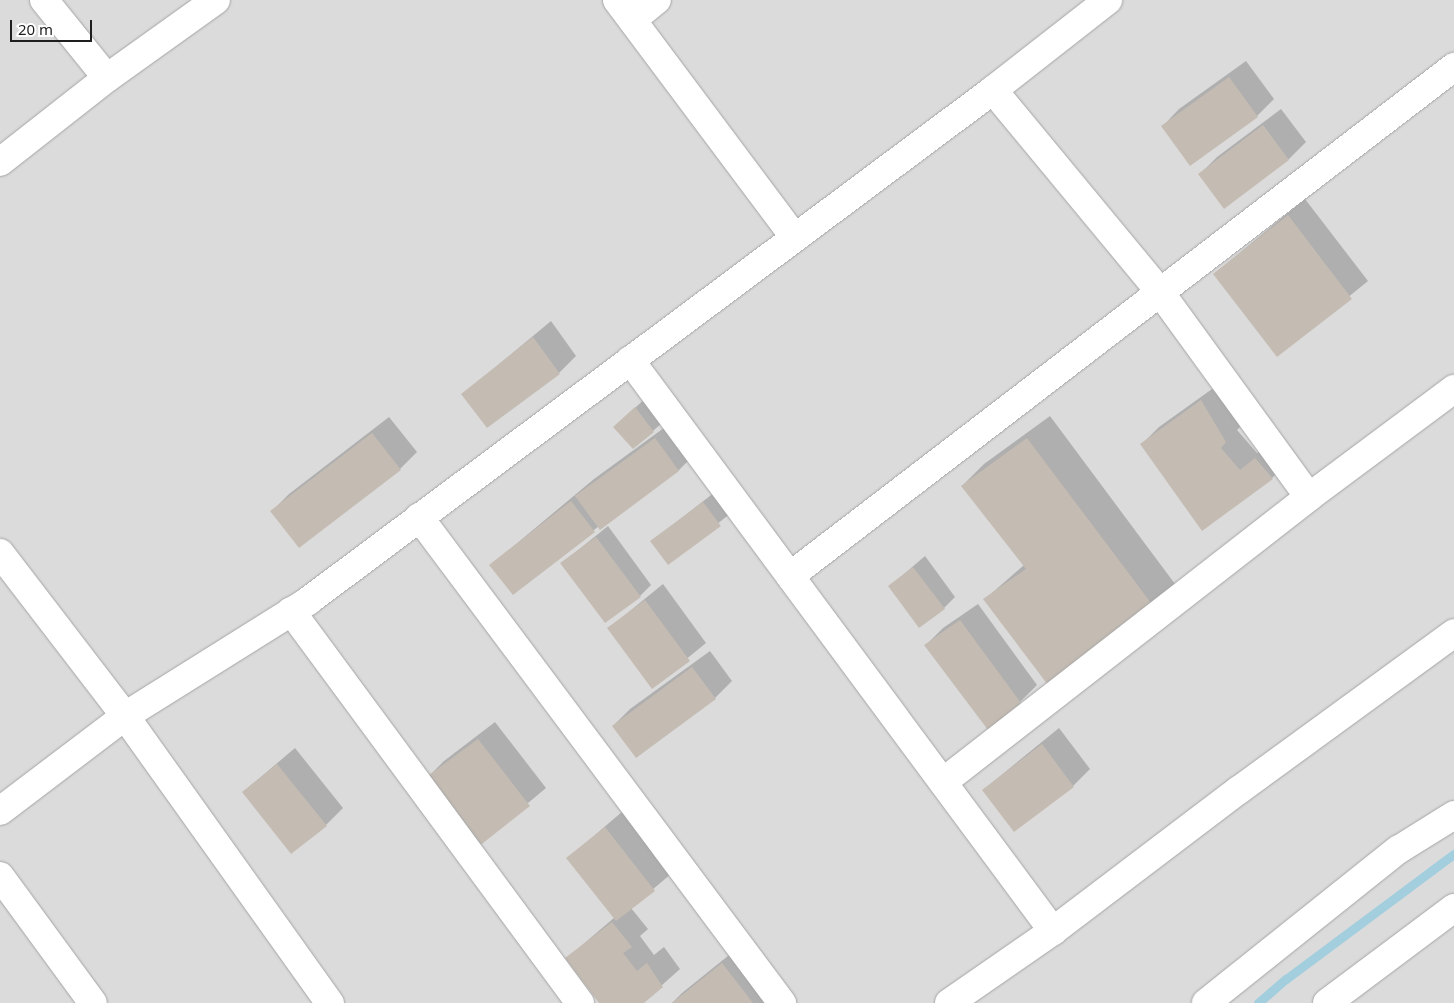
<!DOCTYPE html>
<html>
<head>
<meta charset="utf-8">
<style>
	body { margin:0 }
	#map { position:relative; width:1454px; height:1003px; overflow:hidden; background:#efece4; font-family:"Noto Sans",sans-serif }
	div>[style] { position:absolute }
	.residential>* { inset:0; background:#dcdbdb }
	.shadow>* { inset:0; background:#0003 }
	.stream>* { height:9px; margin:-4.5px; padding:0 4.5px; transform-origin:4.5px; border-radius:4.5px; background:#a3cede }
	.building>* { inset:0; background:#c4bcb3 }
	.roads { filter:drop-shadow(0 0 1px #a5a5a5) drop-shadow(0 0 1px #a5a5a5) }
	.minor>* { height:28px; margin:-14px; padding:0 14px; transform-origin:14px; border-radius:14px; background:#fff }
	span { translate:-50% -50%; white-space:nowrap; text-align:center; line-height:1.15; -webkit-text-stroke:4.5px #fff; paint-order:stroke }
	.scale { position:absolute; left:10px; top:20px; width:82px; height:22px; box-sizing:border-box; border:2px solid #1e1e1e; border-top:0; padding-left:6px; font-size:15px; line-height:18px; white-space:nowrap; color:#1e1e1e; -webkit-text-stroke:4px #fff; paint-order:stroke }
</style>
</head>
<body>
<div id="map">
	<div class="residential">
		<i style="clip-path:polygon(0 0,1454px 0,1454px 1003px,0 1003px)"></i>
	</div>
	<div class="shadow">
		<i style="clip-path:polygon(1246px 61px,1274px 99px,1257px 116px,1162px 127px,1179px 109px)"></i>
		<i style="clip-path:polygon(1281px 109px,1306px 142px,1289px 159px,1224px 207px,1200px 174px,1217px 157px)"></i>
		<i style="clip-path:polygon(1305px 199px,1368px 281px,1277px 355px,1214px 274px)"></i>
		<i style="clip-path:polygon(551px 321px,576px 356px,559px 373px,463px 394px)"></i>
		<i style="clip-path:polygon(1219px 384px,1243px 424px,1237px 430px,1257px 453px,1273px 442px,1289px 461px,1272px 478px,1202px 529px,1142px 444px,1159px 427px)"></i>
		<i style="clip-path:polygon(647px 397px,665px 420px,653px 431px,626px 416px)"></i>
		<i style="clip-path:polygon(1050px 416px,1175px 584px,1153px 606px,985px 599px,1024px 565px,962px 486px,984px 464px)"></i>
		<i style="clip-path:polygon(389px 417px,417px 452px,400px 469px,272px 511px,289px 494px)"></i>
		<i style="clip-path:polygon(672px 422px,696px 453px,679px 470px,599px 526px,513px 594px,491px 565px,594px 479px)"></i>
		<i style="clip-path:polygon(715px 492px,731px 513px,668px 563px,652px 541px)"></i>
		<i style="clip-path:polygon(608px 526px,651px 585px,640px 596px,562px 563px)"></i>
		<i style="clip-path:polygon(925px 556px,955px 597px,944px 608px,890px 586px)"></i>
		<i style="clip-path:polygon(663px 584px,706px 643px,652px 687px,609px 628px)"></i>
		<i style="clip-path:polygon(978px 604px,1037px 685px,1020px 702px,926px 645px,943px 628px)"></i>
		<i style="clip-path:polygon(710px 651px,732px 681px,715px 698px,613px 726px,630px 709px)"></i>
		<i style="clip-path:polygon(495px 722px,546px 788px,478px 845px,427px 778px,444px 761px)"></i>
		<i style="clip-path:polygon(1059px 728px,1090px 769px,1073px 786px,983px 790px)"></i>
		<i style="clip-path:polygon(295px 748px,343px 808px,326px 825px,243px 792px)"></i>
		<i style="clip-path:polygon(623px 811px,672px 873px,631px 908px,648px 929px,640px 936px,654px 955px,664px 947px,680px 969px,642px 1003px,601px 1003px,567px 958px,615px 917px,568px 858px)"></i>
		<i style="clip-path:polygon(739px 947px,784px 1003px,672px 1003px,682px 993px)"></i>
	</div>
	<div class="stream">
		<i style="left:1258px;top:1003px;width:37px;rotate:-41deg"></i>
		<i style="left:1286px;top:979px;width:209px;rotate:-36.7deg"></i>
	</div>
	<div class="building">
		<i style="clip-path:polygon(1229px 77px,1258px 117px,1190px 166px,1161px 126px)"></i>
		<i style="clip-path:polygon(1263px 125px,1289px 160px,1224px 209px,1198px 174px)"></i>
		<i style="clip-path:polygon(1288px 215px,1352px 299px,1277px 357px,1213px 274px)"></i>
		<i style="clip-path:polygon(533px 337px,560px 374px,487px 428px,461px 394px)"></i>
		<i style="clip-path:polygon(1201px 400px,1226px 442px,1221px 448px,1240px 470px,1255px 458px,1273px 479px,1202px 531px,1140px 444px)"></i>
		<i style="clip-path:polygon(635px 407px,654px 432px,633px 449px,613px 427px)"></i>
		<i style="clip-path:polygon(372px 433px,401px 470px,299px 548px,270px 511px)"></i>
		<i style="clip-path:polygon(655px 438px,679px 471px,600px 530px,575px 496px)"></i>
		<i style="clip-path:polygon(1027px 438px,1154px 607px,1048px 685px,983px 599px,1026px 569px,961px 486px)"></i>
		<i style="clip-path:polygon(571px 501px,595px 532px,513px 595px,489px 565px)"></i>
		<i style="clip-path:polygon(703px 502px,721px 526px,668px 565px,650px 541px)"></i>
		<i style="clip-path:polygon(596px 537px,641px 597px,605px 623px,560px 563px)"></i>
		<i style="clip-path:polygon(913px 567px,945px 609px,919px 628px,888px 586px)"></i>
		<i style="clip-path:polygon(645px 600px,690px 661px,652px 689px,607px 628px)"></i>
		<i style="clip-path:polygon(960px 620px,1021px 703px,988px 730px,924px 645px)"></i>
		<i style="clip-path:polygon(692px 667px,716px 699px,636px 758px,612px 726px)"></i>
		<i style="clip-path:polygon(478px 739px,530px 806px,478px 847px,425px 778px)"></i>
		<i style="clip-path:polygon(1042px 744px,1074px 787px,1014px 832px,982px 790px)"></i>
		<i style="clip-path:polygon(277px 764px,327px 826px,291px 854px,242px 792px)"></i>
		<i style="clip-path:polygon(605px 827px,655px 891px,616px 921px,566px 858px)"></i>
		<i style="clip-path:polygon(612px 922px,632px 947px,623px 953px,637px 971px,647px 963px,663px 987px,644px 1003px,599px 1003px,565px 958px)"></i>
		<i style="clip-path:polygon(722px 963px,753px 1003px,672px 1003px)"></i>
	</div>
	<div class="roads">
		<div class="minor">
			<i style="left:44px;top:0;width:100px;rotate:51.1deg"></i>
			<i style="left:617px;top:0;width:297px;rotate:53.2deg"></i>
			<i style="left:632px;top:20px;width:32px;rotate:-39deg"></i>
			<i style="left:993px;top:90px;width:262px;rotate:50.4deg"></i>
			<i style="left:1160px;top:292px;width:253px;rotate:54deg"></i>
			<i style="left:0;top:162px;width:136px;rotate:-38.1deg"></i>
			<i style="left:107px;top:78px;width:134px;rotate:-35.6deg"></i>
			<i style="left:630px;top:360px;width:711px;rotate:53.47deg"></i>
			<i style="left:419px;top:517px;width:607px;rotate:53.24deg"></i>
			<i style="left:0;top:553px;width:205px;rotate:52.5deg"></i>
			<i style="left:125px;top:716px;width:353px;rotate:54.5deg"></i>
			<i style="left:790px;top:576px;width:837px;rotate:-37.47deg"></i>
			<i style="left:291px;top:611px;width:487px;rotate:53.6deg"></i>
			<i style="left:943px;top:782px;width:464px;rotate:-37.9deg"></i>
			<i style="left:1309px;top:497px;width:181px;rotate:-36.7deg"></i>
			<i style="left:0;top:811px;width:157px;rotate:-37.2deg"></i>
			<i style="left:125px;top:716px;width:216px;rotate:-32.1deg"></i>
			<i style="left:308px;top:601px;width:855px;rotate:-36.72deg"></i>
			<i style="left:993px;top:90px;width:146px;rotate:-38deg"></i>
			<i style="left:0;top:876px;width:157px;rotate:53.8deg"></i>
			<i style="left:949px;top:1003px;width:126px;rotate:-34.7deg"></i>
			<i style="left:1053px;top:931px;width:233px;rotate:-37.2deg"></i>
			<i style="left:1239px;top:790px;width:266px;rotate:-36.1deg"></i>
			<i style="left:1206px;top:1003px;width:246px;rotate:-38.6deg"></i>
			<i style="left:1398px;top:850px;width:66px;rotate:-32deg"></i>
			<i style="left:1327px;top:1003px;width:159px;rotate:-36.8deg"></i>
		</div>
	</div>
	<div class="scale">20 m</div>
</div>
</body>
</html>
